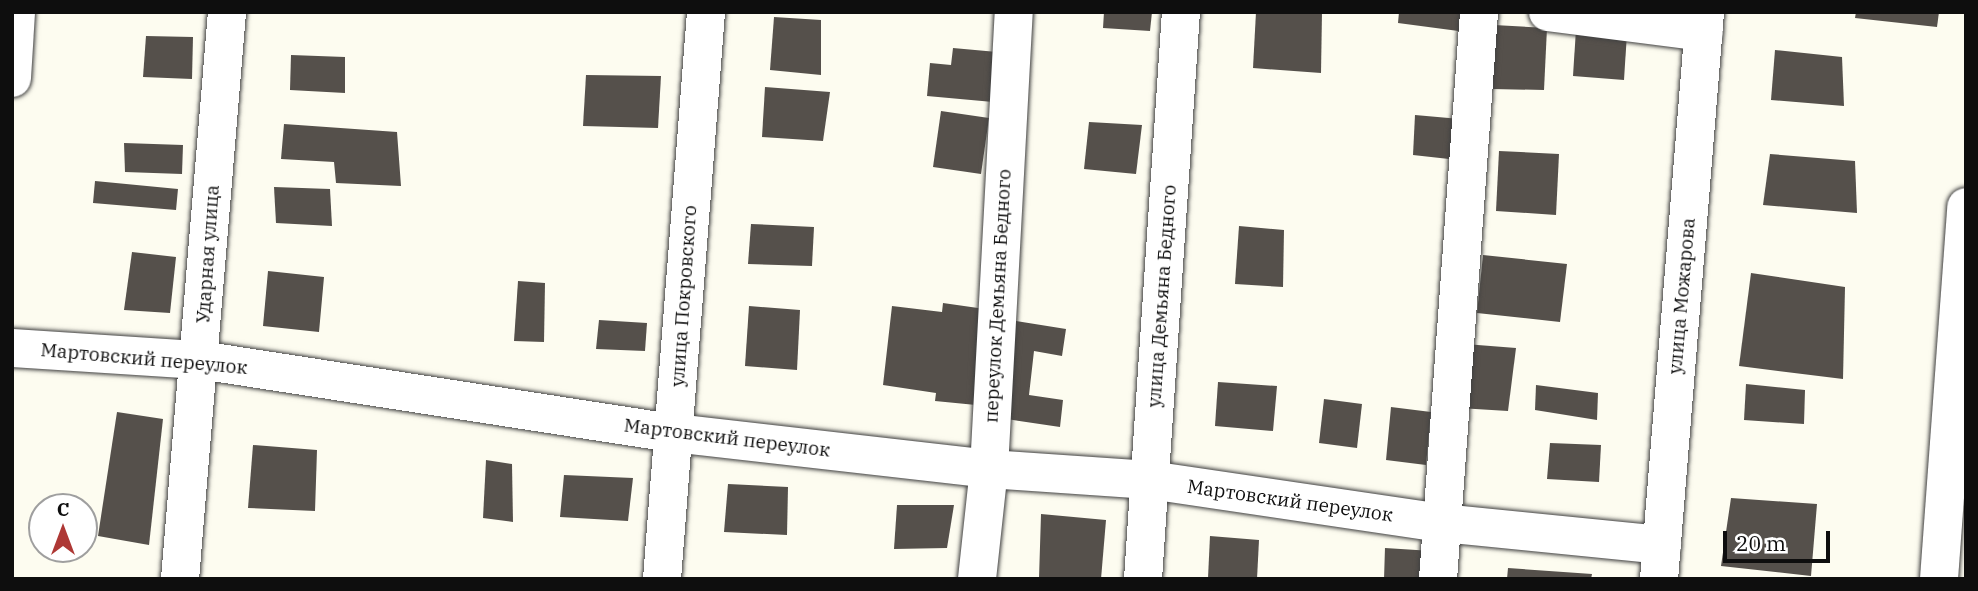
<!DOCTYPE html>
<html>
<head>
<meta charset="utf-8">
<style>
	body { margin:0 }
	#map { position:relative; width:1978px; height:591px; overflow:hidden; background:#fdfcf0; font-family:"IBM Plex Serif",serif }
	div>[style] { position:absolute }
	.building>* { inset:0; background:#55504b }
	.roads { filter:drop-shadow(0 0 2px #414141) drop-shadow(0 0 2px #414141) }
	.minor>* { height:38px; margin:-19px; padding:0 19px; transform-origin:19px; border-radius:19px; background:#fff }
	span { translate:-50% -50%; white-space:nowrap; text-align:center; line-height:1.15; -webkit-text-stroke:7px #fff; paint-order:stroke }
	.street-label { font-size:19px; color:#0e0e0e }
	.frame { position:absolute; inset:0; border:14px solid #0e0e0e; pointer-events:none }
	.north { position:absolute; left:28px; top:493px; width:70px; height:70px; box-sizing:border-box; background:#fff; border:2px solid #9f9f9f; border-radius:50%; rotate:0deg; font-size:19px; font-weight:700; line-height:28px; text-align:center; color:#0e0e0e }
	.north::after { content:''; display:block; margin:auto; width:24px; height:32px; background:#ae3835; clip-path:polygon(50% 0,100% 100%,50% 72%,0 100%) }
	.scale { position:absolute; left:1723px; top:531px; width:107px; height:32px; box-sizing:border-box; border:4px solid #0e0e0e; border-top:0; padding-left:9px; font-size:21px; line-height:24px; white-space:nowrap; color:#0e0e0e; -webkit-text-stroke:5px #fff; paint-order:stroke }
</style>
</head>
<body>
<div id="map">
	<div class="building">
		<i style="clip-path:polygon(1104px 12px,1152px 12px,1150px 31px,1103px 28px)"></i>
		<i style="clip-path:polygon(1256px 12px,1322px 12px,1321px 73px,1253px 68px)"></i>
		<i style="clip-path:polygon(1399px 12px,1468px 12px,1466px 32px,1398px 23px)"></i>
		<i style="clip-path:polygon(1856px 12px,1939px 12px,1937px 27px,1855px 18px)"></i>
		<i style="clip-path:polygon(774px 17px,821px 20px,821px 75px,770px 70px)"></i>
		<i style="clip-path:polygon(1494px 25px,1547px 28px,1544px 90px,1492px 89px)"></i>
		<i style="clip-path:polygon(1576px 29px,1627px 33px,1624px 80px,1573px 76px)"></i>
		<i style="clip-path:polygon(146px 36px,193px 37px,192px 79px,143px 77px)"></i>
		<i style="clip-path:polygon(953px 48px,997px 52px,993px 102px,927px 96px,930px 63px,951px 65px)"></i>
		<i style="clip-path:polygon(1775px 50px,1842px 57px,1844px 106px,1771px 100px)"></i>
		<i style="clip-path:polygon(291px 55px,345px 57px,345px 93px,290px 90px)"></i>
		<i style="clip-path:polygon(586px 75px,661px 76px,658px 128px,583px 126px)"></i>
		<i style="clip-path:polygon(765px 87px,830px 92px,823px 141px,762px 137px)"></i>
		<i style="clip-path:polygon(941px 111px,989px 118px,981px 174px,933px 167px)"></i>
		<i style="clip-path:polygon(1415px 115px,1460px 119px,1458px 160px,1413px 155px)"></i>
		<i style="clip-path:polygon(1089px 122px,1142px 125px,1136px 174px,1084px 169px)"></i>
		<i style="clip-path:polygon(284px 124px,397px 132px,401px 186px,336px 183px,334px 162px,281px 159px)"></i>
		<i style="clip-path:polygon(124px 143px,183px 145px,182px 174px,125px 172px)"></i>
		<i style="clip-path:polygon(1499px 151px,1559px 154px,1556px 215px,1496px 211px)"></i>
		<i style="clip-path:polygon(1770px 154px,1855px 161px,1857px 213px,1763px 205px)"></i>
		<i style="clip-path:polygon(95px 181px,178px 189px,176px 210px,93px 203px)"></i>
		<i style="clip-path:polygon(274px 187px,330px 189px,332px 226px,276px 223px)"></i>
		<i style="clip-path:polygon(751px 224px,814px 227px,812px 266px,748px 264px)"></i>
		<i style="clip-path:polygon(1239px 226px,1284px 230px,1283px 287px,1235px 284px)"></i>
		<i style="clip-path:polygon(132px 252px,176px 257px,170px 313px,124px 310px)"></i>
		<i style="clip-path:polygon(1483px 255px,1567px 264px,1560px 322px,1477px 313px)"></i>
		<i style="clip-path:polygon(268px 271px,324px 277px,319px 332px,263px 326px)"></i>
		<i style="clip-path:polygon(1751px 273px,1845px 287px,1843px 379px,1739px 366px)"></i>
		<i style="clip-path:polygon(518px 281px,545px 283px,544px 342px,514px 341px)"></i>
		<i style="clip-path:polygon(943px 303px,985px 309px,976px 405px,935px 401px,936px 393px,883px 385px,892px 306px,942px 312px)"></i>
		<i style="clip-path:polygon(749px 306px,800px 310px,797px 370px,745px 366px)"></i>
		<i style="clip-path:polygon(599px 320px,647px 323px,645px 351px,596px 349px)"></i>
		<i style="clip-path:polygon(1010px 320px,1066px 329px,1062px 356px,1034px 351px,1029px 395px,1063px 400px,1060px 427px,1000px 418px)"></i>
		<i style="clip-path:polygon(1465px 344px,1516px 348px,1508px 411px,1459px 408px)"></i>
		<i style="clip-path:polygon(1218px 382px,1277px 386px,1273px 431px,1215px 426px)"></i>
		<i style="clip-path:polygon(1746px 384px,1805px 390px,1804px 424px,1744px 420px)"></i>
		<i style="clip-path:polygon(1536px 385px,1598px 393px,1597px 420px,1535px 410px)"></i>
		<i style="clip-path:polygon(1324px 399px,1362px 404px,1357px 448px,1319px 443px)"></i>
		<i style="clip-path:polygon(1391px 407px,1431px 412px,1426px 465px,1386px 460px)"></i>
		<i style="clip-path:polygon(117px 412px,163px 419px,149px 545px,98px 536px)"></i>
		<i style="clip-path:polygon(1550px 443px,1601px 445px,1599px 482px,1547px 479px)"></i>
		<i style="clip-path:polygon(253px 445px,317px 450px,315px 511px,248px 508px)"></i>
		<i style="clip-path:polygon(486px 460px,512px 464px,513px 522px,483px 518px)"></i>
		<i style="clip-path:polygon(564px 475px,633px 478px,628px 521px,560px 517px)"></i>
		<i style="clip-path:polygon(728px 484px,788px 487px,787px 535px,724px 532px)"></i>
		<i style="clip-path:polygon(1731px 498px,1817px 504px,1811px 576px,1721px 566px)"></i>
		<i style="clip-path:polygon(897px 505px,954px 505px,947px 548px,894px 549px)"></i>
		<i style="clip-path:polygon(1041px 514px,1106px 520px,1101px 579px,1039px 579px)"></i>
		<i style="clip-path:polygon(1210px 536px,1259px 540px,1257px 579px,1208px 578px)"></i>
		<i style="clip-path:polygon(1385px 548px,1432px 551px,1432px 579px,1384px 579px)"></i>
		<i style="clip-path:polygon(1508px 568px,1592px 574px,1591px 579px,1507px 579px)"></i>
	</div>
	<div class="roads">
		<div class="minor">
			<i style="left:1548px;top:12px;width:157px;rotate:7.3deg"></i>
			<i style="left:12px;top:78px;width:66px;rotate:-86.5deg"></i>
			<i style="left:12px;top:348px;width:188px;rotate:3.7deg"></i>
			<i style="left:200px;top:360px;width:480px;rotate:8.8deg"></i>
			<i style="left:674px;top:433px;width:317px;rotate:6.5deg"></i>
			<i style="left:989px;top:469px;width:161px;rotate:3.9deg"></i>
			<i style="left:1150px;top:480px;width:295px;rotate:8.4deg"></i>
			<i style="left:1442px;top:523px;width:221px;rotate:5.7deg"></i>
			<i style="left:180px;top:579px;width:569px;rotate:-85.26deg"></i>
			<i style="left:662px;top:579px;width:569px;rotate:-85.56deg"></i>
			<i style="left:977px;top:579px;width:111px;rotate:-83.8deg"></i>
			<i style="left:989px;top:469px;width:458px;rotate:-86.9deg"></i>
			<i style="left:1143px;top:579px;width:568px;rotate:-86.17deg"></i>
			<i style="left:1438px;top:579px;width:568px;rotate:-85.86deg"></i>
			<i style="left:1659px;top:579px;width:569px;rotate:-85.36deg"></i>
			<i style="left:1939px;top:579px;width:373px;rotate:-85.8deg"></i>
		</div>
	</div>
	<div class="street-label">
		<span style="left:208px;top:254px;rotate:-86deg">Ударная улица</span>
		<span style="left:684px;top:296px;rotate:-86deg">улица Покровского</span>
		<span style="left:998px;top:296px;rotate:-87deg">переулок Демьяна Бедного</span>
		<span style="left:1162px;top:296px;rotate:-86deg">улица Демьяна Бедного</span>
		<span style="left:1682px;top:296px;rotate:-85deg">улица Можарова</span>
		<span style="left:144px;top:359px;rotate:5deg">Мартовский переулок</span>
		<span style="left:727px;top:438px;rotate:7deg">Мартовский переулок</span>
		<span style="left:1290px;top:501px;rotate:8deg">Мартовский переулок</span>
	</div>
	<div class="frame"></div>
	<div class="north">С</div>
	<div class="scale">20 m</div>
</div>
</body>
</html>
